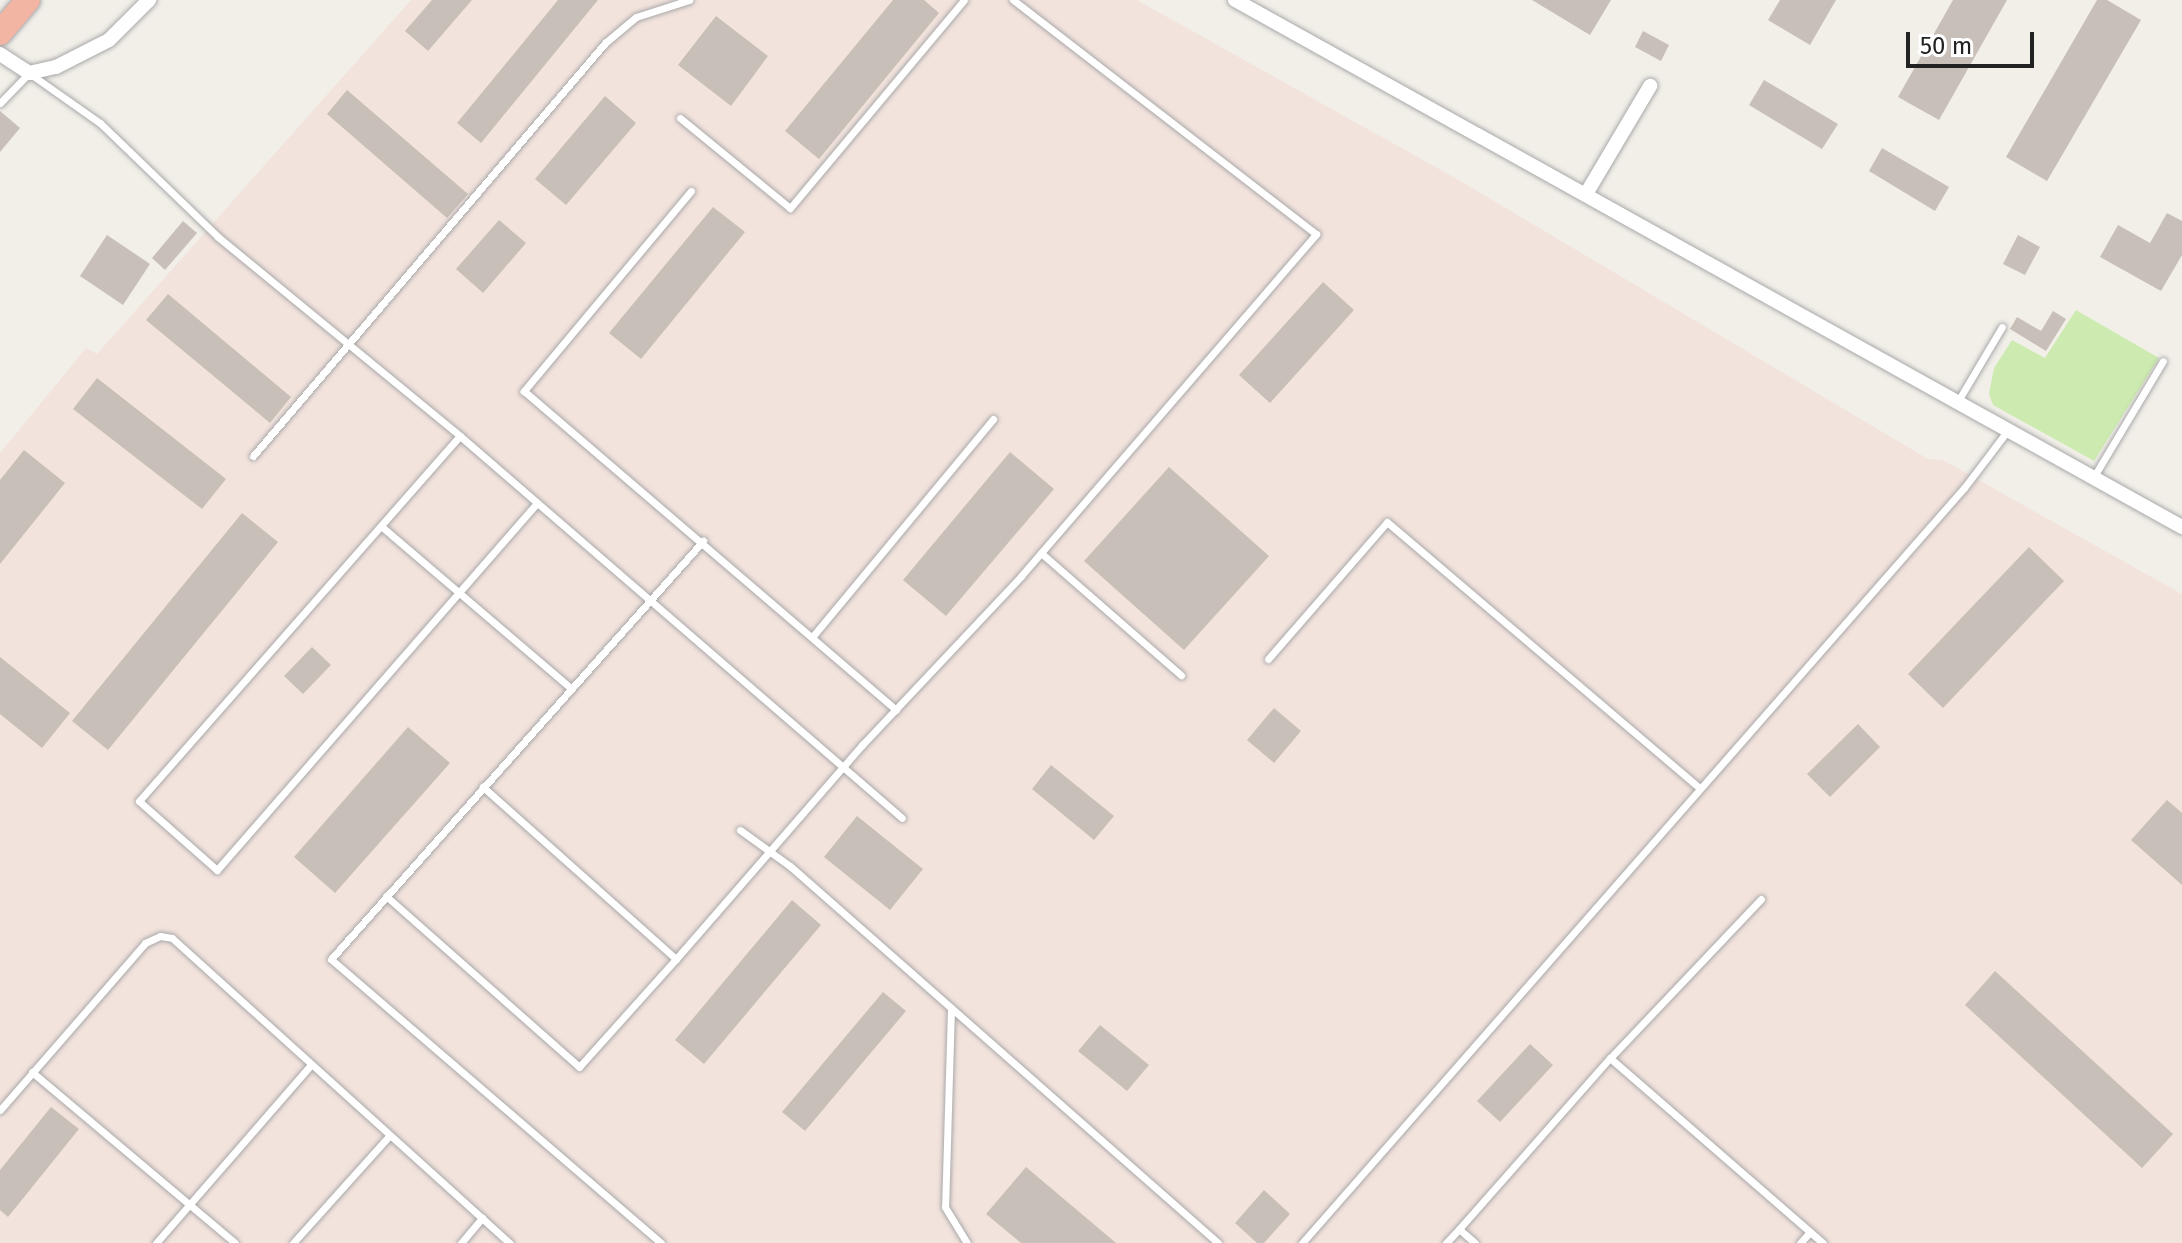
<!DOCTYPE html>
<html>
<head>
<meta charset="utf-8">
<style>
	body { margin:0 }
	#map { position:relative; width:2182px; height:1243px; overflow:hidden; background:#f2efe9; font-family:"Fira Sans",sans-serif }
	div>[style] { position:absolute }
	.military>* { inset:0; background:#f3e3dd }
	.grass>* { inset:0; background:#cdebb0 }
	.building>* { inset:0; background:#c7bfb8 }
	.roads { filter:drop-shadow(0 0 2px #a9a9a9) drop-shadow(0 0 2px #a9a9a9) }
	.service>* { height:7px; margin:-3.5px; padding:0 3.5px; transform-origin:3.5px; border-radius:3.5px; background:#fff }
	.minor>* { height:14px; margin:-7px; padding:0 7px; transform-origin:7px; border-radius:7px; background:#fff }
	.trunk>* { height:24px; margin:-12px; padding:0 12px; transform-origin:12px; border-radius:12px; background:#f2b4a3 }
	span { translate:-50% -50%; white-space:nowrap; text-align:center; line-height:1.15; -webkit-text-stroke:6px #fff; paint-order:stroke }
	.scale { position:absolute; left:1906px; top:32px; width:128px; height:36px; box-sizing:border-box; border:4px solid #222; border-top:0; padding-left:10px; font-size:24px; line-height:28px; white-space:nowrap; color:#222; -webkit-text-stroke:6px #fff; paint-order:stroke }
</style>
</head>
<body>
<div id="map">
	<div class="military">
		<i style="clip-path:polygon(411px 0,1137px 0,1457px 179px,1928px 459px,1943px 460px,2182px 594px,2182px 1243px,0 1243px,0 453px,86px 348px,97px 354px)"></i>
	</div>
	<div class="grass">
		<i style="clip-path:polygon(2076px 310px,2159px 358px,2094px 461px,1993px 405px,1989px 394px,1994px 368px,2012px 340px,2045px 358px)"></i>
	</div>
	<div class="building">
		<i style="clip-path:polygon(432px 0,472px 0,428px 51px,405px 31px)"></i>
		<i style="clip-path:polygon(558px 0,598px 0,481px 143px,457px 123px)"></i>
		<i style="clip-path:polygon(893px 0,924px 0,939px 13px,819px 159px,785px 131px)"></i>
		<i style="clip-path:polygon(1532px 0,1611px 0,1590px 35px)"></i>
		<i style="clip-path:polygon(1780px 0,1836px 0,1810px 45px,1768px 20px)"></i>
		<i style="clip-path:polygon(1953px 0,2007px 0,1939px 120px,1898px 97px)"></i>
		<i style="clip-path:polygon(2097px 0,2107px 0,2141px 20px,2047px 181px,2006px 157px)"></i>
		<i style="clip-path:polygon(716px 16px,768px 56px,731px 106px,678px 65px)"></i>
		<i style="clip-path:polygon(1643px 31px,1669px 45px,1661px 61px,1635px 47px)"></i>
		<i style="clip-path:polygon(1764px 80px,1838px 124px,1822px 149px,1749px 105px)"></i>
		<i style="clip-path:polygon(347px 90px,468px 194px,447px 218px,327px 114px)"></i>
		<i style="clip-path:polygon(605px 96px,636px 123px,566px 205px,535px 179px)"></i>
		<i style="clip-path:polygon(0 111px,20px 128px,0 152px)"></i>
		<i style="clip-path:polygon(1882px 148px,1949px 187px,1935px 211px,1869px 171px)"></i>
		<i style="clip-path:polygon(713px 207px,745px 232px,641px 359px,609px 333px)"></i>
		<i style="clip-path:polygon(2167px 213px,2182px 221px,2182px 255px,2161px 291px,2100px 257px,2118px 225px,2150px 243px)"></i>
		<i style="clip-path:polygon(499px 220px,526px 243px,483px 293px,456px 269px)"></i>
		<i style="clip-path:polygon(183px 221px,197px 233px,165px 270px,152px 258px)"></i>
		<i style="clip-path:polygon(107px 235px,150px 264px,123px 305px,80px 276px)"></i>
		<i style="clip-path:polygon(2018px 235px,2040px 247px,2025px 275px,2003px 264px)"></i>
		<i style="clip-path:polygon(1323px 282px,1354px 310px,1270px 403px,1239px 375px)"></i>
		<i style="clip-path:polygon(168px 294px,291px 397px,270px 423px,146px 320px)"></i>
		<i style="clip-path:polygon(2053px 311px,2066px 319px,2046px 351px,2010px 329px,2017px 317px,2041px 331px)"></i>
		<i style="clip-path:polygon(97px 378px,226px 479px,202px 509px,73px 409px)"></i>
		<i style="clip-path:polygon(24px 450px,65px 483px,0 564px,0 480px)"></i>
		<i style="clip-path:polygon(1010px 452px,1054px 489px,946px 616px,903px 580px)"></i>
		<i style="clip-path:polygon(1169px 467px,1269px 556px,1184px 650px,1084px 561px)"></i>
		<i style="clip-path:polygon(242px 513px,278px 542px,108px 750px,72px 721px)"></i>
		<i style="clip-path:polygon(2029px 547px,2064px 581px,1943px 708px,1908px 674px)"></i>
		<i style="clip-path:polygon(312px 647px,331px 665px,303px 694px,284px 676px)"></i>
		<i style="clip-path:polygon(0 657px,70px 713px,42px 748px,0 714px)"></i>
		<i style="clip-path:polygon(1274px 708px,1301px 731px,1274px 763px,1247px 740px)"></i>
		<i style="clip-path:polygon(1858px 724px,1880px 747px,1830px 797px,1807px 774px)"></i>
		<i style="clip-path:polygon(408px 727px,450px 763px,335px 893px,294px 857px)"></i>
		<i style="clip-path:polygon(1051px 765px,1114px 816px,1094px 840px,1032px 789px)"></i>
		<i style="clip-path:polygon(2167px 800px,2182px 813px,2182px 885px,2131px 840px)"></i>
		<i style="clip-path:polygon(857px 816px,923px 869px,890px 910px,824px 857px)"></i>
		<i style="clip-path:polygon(792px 900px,821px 925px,704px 1064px,675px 1040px)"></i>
		<i style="clip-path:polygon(1995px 971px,2173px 1134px,2142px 1168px,1965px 1005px)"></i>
		<i style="clip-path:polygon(883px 992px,906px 1011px,805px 1131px,782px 1112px)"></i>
		<i style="clip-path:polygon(1100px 1025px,1149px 1065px,1127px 1091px,1078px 1051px)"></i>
		<i style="clip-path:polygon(1530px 1044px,1553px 1065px,1500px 1122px,1477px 1101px)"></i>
		<i style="clip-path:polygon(51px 1107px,79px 1129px,8px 1217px,0 1210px,0 1170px)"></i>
		<i style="clip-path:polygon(1026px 1167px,1116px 1243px,1021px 1243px,986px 1214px)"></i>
		<i style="clip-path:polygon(1264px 1190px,1290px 1214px,1264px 1243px,1257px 1243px,1235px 1223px)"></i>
	</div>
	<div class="roads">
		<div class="service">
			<i style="left:0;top:103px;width:42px;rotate:-46deg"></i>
			<i style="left:29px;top:73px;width:87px;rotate:35.2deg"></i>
			<i style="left:100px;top:123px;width:164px;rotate:44deg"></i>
			<i style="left:218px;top:237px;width:313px;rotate:39.4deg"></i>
			<i style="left:680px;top:118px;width:142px;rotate:39.3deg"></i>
			<i style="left:790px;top:208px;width:271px;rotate:-50.1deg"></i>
			<i style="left:691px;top:191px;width:261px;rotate:129.9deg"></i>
			<i style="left:524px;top:391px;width:490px;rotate:40.6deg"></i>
			<i style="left:1958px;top:401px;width:86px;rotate:-59.3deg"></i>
			<i style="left:253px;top:456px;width:543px;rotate:-49.56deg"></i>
			<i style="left:605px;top:43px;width:40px;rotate:-40deg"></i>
			<i style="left:636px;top:17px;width:56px;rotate:-17.8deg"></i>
			<i style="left:2093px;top:478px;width:136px;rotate:-59.1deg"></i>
			<i style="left:537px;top:503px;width:487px;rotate:131.1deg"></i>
			<i style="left:217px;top:870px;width:104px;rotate:-138.5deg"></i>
			<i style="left:139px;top:801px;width:486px;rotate:-48.7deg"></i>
			<i style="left:460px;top:436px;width:584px;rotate:40.84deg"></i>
			<i style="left:381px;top:526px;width:250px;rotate:40.5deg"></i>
			<i style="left:1041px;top:553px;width:186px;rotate:41.1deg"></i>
			<i style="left:813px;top:636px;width:282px;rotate:-50.3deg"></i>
			<i style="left:1268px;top:659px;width:181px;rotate:-49deg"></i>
			<i style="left:1387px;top:522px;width:411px;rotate:40.4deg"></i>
			<i style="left:740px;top:830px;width:62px;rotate:35.8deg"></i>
			<i style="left:790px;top:866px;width:570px;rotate:41.37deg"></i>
			<i style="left:386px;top:896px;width:258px;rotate:41.5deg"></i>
			<i style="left:579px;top:1067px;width:145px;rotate:-48.1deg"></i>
			<i style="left:676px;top:959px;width:259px;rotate:-138.3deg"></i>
			<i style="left:1761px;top:899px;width:219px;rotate:133.5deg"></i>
			<i style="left:1610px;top:1058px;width:282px;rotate:41deg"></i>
			<i style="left:676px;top:959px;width:284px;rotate:-49deg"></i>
			<i style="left:862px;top:745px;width:232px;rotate:-46.7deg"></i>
			<i style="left:1021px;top:576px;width:452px;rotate:-49.2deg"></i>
			<i style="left:1316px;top:234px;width:383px;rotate:-142.3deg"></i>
			<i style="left:951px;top:1008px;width:199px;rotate:91.7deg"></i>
			<i style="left:945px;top:1207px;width:42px;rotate:58.6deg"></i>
			<i style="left:32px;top:1072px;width:265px;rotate:40.1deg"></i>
			<i style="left:0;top:1110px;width:221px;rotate:-49deg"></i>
			<i style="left:145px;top:943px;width:17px;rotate:-25deg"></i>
			<i style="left:160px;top:936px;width:12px;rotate:9deg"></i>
			<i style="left:172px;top:938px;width:455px;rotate:42.1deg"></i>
			<i style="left:156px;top:1243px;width:236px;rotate:-49deg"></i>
			<i style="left:293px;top:1243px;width:144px;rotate:-48.1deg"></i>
			<i style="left:461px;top:1243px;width:33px;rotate:-50deg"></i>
			<i style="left:661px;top:1243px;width:435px;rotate:-139.3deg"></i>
			<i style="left:331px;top:959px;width:560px;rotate:-48.33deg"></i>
			<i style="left:1302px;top:1243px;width:1004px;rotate:-48.76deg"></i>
			<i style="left:1964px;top:488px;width:73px;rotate:-52.8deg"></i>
			<i style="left:1446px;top:1243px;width:19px;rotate:-47deg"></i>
			<i style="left:1475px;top:1243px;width:21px;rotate:-139deg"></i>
			<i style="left:1459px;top:1229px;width:228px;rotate:-48.6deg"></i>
			<i style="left:1800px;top:1243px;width:15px;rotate:-48deg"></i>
		</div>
		<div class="minor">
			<i style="left:1235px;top:0;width:1084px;rotate:29.1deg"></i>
			<i style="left:0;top:54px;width:35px;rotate:33deg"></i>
			<i style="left:29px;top:73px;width:28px;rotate:-13deg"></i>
			<i style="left:56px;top:67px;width:59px;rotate:-27deg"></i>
			<i style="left:109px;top:40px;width:57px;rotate:-45deg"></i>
			<i style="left:1586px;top:194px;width:126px;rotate:-59.3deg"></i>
		</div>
		<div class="trunk">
			<i style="left:0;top:33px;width:43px;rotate:-49.7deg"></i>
		</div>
	</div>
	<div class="scale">50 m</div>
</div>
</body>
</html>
